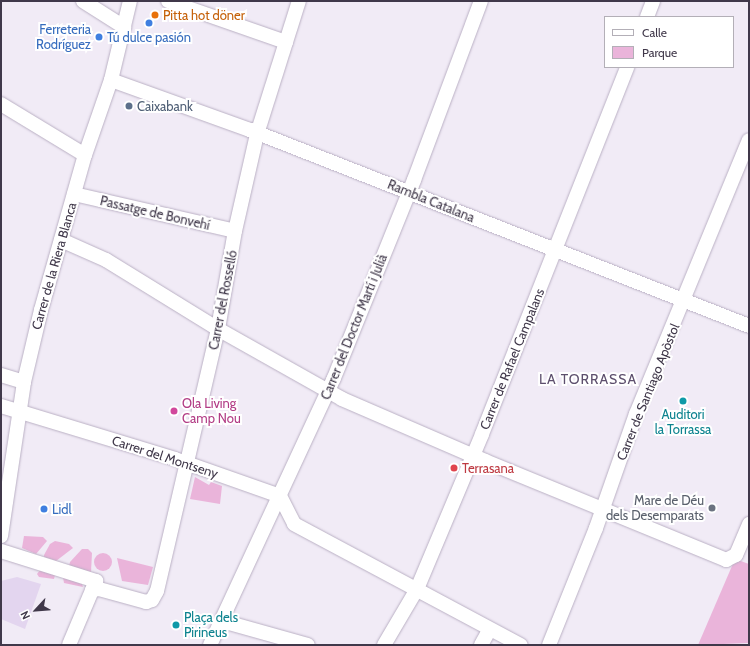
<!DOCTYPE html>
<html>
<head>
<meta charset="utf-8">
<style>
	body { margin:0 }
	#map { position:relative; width:750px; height:646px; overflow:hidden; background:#f1ebf6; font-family:Cabin,sans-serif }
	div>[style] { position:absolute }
	.education>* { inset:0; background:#e3d5ef }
	.green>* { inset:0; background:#eab4da }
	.round { border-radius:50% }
	.roads { filter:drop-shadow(0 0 1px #bab0c4) drop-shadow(0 0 1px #bab0c4) }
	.street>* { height:14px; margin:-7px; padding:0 7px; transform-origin:7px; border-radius:7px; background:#fff }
	.dots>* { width:11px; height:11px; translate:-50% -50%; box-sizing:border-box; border:2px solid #fff; border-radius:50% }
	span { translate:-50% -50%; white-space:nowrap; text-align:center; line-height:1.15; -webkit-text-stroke:4px #fff; paint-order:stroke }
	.food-label { font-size:13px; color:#c56008 }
	.left { translate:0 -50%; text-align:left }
	.shop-label { font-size:13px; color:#366cbe }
	.right { translate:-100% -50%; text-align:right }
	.service-label { font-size:13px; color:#4e5e75 }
	.street-label { font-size:13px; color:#40384a }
	.hotel-label { font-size:13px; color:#b23c85 }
	.culture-label { font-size:13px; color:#0d838f }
	.health-label { font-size:13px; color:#be3a42 }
	.worship-label { font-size:13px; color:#5b616d }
	.neighbourhood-label { font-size:14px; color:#5d4f6d; letter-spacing:1px }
	.frame { position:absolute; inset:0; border:2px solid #40384a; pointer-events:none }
	.legend { position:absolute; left:604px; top:16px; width:130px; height:52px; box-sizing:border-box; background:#fff; border:1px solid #b3afb7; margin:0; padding:5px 7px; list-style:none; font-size:12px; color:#40384a }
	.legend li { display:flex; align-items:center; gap:8px; height:20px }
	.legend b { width:20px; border:1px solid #b3afb7 }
	.north { position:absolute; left:16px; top:590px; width:40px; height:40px; -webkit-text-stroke:3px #fff; paint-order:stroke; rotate:244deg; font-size:11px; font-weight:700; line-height:16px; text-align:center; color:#40384a }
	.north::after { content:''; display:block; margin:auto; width:14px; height:18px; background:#40384a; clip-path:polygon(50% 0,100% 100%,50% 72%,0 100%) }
</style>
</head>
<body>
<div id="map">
	<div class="education">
		<i style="clip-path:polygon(17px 577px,41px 584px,25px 629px,1px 619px,1px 581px)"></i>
	</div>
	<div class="green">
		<i style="clip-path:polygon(195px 477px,209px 485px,211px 482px,222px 486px,220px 504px,190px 499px)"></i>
		<i style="clip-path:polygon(24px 536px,43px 537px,47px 541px,36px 554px,22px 548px)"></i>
		<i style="clip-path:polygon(55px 541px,69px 544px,73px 548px,56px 561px,44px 557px,44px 555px,50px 544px)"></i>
		<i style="clip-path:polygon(82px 549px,88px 549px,92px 553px,91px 572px,69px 566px,70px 562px)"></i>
		<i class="round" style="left:94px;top:553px;width:18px;height:18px"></i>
		<i style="clip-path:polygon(117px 558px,153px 567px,148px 585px,122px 581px)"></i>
		<i style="clip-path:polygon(735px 559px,749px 564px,749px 643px,698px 645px)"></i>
		<i style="clip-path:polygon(40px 570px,55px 575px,54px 579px,39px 577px,37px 574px)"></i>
		<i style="clip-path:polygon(63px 577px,82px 584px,83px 587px,64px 583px)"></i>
	</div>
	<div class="roads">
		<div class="street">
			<i style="left:83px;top:1px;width:49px;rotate:32.4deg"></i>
			<i style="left:168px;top:1px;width:125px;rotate:19.2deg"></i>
			<i style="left:647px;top:17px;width:17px;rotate:-69deg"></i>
			<i style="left:111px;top:80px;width:148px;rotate:19.8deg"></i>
			<i style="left:250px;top:130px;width:536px;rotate:21.44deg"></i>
			<i style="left:1px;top:104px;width:98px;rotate:31.3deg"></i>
			<i style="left:74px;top:194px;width:165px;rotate:12.9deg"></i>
			<i style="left:61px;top:240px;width:49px;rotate:24deg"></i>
			<i style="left:106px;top:260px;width:132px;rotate:31.6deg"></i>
			<i style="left:218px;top:329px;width:142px;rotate:29.4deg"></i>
			<i style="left:342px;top:399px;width:156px;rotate:23.4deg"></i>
			<i style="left:485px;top:461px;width:261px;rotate:22.3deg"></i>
			<i style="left:726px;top:560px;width:11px;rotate:-27deg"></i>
			<i style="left:736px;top:555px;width:34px;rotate:-67deg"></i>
			<i style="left:1px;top:375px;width:24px;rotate:17deg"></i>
			<i style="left:1px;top:406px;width:182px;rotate:16.9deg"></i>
			<i style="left:175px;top:459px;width:111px;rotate:19.4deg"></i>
			<i style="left:280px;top:496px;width:31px;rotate:63deg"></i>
			<i style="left:294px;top:524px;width:257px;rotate:28.1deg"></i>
			<i style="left:1px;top:536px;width:156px;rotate:-81.5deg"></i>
			<i style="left:24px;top:382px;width:74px;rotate:-76.7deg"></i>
			<i style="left:41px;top:310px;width:161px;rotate:-74.2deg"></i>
			<i style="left:85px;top:155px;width:79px;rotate:-70.9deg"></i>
			<i style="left:111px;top:80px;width:81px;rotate:-76.5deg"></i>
			<i style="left:1px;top:551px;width:100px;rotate:17.5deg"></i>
			<i style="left:96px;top:581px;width:69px;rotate:112.9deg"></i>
			<i style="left:92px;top:590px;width:7px;rotate:-8deg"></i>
			<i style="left:99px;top:589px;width:49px;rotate:15.5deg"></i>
			<i style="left:146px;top:602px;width:6px;rotate:-18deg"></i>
			<i style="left:152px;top:600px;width:10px;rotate:-61deg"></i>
			<i style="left:157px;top:591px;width:269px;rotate:-76.9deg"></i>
			<i style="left:218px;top:329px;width:99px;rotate:-80.2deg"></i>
			<i style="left:235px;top:231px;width:99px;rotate:-77.2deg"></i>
			<i style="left:257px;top:134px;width:139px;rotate:-72.5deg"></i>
			<i style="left:222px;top:621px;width:89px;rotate:15.6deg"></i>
			<i style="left:210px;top:645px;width:294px;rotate:-65.1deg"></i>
			<i style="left:334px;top:378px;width:214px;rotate:-68deg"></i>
			<i style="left:414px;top:180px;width:191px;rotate:-69.5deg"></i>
			<i style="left:384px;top:645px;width:65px;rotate:-59.5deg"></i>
			<i style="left:417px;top:589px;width:168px;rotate:-67.2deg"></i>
			<i style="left:482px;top:434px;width:395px;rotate:-68.4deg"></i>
			<i style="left:481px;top:645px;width:18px;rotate:-61deg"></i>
			<i style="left:549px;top:645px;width:126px;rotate:-68.1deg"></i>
			<i style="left:596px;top:528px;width:121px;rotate:-70.7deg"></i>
			<i style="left:636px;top:414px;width:296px;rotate:-67.6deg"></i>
		</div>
	</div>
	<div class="dots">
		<i style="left:155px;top:15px;background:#e8710a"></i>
		<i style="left:149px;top:23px;background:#3f7fe0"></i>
		<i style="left:99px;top:37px;background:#3f7fe0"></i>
		<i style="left:129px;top:106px;background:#5c6f8a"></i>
		<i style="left:683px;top:401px;background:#0f9aa8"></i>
		<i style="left:174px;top:411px;background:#d1479c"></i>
		<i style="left:454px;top:468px;background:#e0444e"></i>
		<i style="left:712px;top:508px;background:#6b7280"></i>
		<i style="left:44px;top:509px;background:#3f7fe0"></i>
		<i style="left:176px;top:625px;background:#0f9aa8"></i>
	</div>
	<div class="food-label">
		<span class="left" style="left:163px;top:15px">Pitta hot döner</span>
	</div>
	<div class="shop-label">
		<span class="right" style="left:91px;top:37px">Ferreteria<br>Rodríguez</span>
		<span style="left:149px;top:37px">Tú dulce pasión</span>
		<span class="left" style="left:52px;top:509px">Lidl</span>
	</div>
	<div class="service-label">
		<span class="left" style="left:137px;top:106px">Caixabank</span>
	</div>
	<div class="street-label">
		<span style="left:431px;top:201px;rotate:22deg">Rambla Catalana</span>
		<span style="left:155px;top:213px;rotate:13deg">Passatge de Bonvehí</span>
		<span style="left:54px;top:266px;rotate:-74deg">Carrer de la Riera Blanca</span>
		<span style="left:223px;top:300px;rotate:-79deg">Carrer del Rosselló</span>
		<span style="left:354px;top:327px;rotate:-68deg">Carrer del Doctor Martí i Julià</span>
		<span style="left:512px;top:359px;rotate:-68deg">Carrer de Rafael Campalans</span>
		<span style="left:648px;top:392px;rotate:-68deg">Carrer de Santiago Apòstol</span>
		<span style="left:165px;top:457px;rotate:18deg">Carrer del Montseny</span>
	</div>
	<div class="hotel-label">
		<span class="left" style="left:182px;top:411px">Ola Living<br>Camp Nou</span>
	</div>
	<div class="culture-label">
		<span style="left:683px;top:422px">Auditori<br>la Torrassa</span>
		<span class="left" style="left:184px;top:625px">Plaça dels<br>Pirineus</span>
	</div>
	<div class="health-label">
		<span class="left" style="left:462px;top:468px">Terrasana</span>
	</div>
	<div class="worship-label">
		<span class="right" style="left:704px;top:508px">Mare de Déu<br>dels Desemparats</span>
	</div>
	<div class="neighbourhood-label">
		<span style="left:588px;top:379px">LA TORRASSA</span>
	</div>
	<div class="frame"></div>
	<ul class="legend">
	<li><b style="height:5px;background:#fff"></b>Calle</li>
	<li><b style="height:11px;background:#eab4da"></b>Parque</li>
	</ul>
	<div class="north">N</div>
</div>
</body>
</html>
